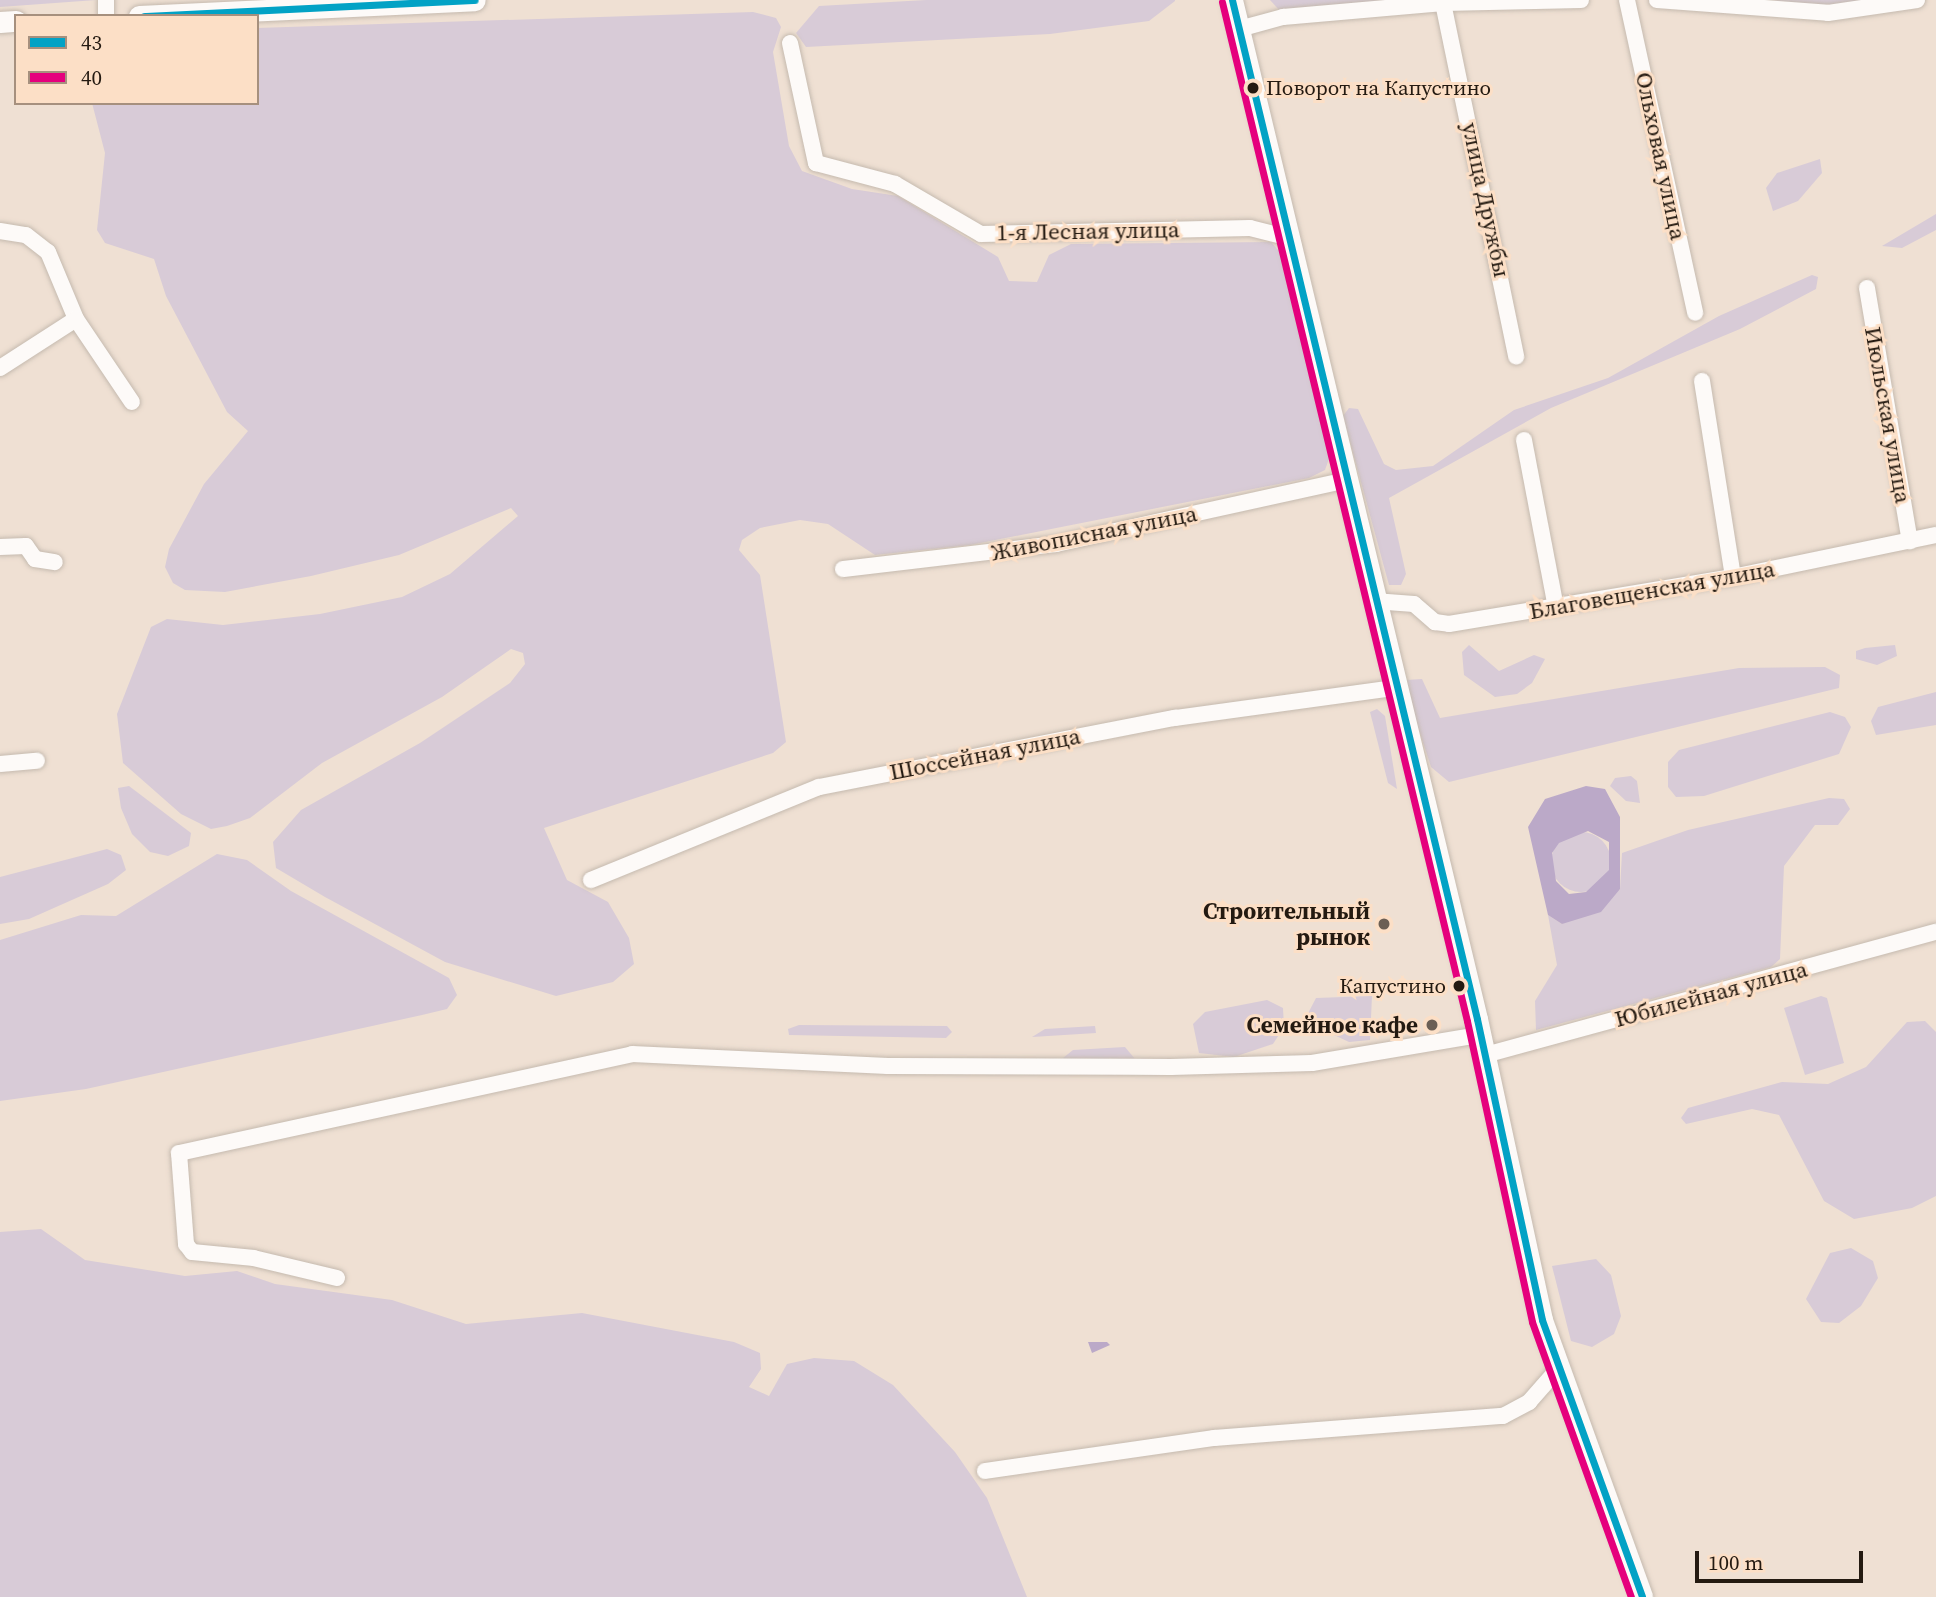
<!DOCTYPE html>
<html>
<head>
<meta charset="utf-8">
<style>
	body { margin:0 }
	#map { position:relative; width:1936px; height:1597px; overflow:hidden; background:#efe0d3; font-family:"Source Serif 4",serif }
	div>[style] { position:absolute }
	.green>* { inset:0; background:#d8cbd7 }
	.round { border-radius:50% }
	.water>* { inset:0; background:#bba9c8 }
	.roads { filter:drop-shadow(0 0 2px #c5baaf) drop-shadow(0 0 2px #c5baaf) }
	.minor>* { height:16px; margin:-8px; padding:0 8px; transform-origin:8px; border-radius:8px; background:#fdfaf8 }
	.major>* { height:21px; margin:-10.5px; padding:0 10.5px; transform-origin:10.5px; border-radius:10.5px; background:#fdfaf8 }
	.bus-1>* { height:7px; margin:-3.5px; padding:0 3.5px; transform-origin:3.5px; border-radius:3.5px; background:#02a2c5 }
	.bus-2>* { height:7px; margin:-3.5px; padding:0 3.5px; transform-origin:3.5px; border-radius:3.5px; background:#e5007d }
	.dots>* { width:19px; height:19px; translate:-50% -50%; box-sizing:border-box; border:4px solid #fcdfc6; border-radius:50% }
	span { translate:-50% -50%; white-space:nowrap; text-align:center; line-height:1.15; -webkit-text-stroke:6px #fcdfc6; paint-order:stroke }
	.bus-label { font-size:21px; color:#241a11 }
	.left { translate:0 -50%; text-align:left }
	.right { translate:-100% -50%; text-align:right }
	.street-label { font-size:23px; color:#241a11 }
	.poi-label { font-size:23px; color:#241a11; font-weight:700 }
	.legend { position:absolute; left:14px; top:14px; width:245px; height:91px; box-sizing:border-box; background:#fcdfc6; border:2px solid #a6907e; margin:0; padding:9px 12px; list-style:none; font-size:21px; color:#241a11 }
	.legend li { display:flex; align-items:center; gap:14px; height:35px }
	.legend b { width:35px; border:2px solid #a6907e }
	.scale { position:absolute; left:1695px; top:1551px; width:168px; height:32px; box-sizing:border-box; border:4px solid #241a11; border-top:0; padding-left:9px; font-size:21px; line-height:24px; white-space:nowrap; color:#241a11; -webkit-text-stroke:5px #fcdfc6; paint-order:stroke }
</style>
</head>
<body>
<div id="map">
	<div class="green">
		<i style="clip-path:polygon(0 0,96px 0,0 7px)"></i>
		<i style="clip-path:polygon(926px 0,1175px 0,1175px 1px,1149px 21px,1050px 34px,806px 47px,796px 33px,819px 6px)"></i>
		<i style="clip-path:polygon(1270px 0,1406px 0,1280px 11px)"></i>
		<i style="clip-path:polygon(1773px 0,1886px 0,1830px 8px)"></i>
		<i style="clip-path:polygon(753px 12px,776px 18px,781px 27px,773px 52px,789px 146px,802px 171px,852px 189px,898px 196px,998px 257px,1009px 281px,1037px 282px,1049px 255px,1071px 244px,1271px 242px,1284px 257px,1330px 456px,1325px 470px,1309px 478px,970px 545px,875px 555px,828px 524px,800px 520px,760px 528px,742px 540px,739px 550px,760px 575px,786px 742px,773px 753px,544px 828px,567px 880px,608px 902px,629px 938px,634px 964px,613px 982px,556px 996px,445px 962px,325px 897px,276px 868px,273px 842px,301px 810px,420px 743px,510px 683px,525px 664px,523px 653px,511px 649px,442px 697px,322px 763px,250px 818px,227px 826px,211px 829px,181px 814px,123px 763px,117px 714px,151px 627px,167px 619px,223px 625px,320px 614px,402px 597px,450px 574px,518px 516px,511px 508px,399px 555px,311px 576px,225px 592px,185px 590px,173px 583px,165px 567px,169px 549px,204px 484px,248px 431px,227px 412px,166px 296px,154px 259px,105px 243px,97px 230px,105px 153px,92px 103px,257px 103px,257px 28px)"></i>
		<i style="clip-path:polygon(1820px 159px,1822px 173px,1798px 201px,1773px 211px,1766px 188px,1777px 173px)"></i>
		<i style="clip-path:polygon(1936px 214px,1936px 230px,1902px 248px,1882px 246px)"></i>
		<i style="clip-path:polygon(1812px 275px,1818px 277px,1816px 289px,1740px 329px,1551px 408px,1389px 498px,1406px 574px,1401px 585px,1389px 585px,1343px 416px,1349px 408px,1358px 409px,1384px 464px,1396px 470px,1433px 466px,1514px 410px,1608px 378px,1719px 316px)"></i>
		<i style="clip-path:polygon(1469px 645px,1499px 671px,1534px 655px,1545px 659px,1532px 683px,1517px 694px,1495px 697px,1464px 675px,1462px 652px)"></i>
		<i style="clip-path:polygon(1895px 645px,1897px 656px,1877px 665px,1856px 659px,1856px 651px,1865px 648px)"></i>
		<i style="clip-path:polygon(1825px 667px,1840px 675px,1839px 688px,1449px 782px,1431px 767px,1406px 690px,1406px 680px,1422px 679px,1440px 718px,1739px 668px)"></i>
		<i style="clip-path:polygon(1936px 692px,1936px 725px,1876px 735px,1871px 721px,1878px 707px)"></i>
		<i style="clip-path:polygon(1377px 709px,1385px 716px,1397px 789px,1388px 783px,1370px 712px)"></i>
		<i style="clip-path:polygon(1830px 712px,1845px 717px,1851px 727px,1839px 754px,1704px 796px,1676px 797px,1668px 787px,1668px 762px,1679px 750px)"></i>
		<i style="clip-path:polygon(1631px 776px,1637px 781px,1640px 803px,1626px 801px,1610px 786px,1615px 778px)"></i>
		<i style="clip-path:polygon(129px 786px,191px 833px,189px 846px,168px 856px,150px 852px,132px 834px,121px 808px,118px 788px)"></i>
		<i style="clip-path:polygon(1829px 798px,1844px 799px,1850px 809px,1838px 825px,1815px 825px,1784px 866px,1780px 959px,1771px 967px,1536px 1030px,1535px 1001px,1557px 965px,1548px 915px,1562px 924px,1620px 889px,1622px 853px,1688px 830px)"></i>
		<i class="round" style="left:1551px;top:832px;width:60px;height:60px"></i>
		<i style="clip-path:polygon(107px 849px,121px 855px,126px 870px,108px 884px,29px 919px,0 924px,0 877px)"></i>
		<i style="clip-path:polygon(217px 854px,247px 860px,291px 891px,449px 978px,457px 995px,447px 1009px,422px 1015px,86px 1089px,0 1101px,0 940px,81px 915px,116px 916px)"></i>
		<i style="clip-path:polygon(1372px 996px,1370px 1040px,1349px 1042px,1304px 1021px,1316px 998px)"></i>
		<i style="clip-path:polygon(1821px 996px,1827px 998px,1844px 1063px,1805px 1075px,1784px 1008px)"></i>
		<i style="clip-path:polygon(1267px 1000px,1283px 1008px,1284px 1027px,1273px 1044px,1234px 1057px,1199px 1053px,1193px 1024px,1205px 1012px)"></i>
		<i style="clip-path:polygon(1925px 1021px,1936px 1032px,1936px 1196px,1912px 1208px,1854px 1219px,1824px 1201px,1779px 1115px,1752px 1109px,1686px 1124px,1681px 1118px,1688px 1108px,1782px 1082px,1828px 1084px,1866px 1067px,1907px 1022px)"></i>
		<i style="clip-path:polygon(799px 1025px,947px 1026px,952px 1032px,946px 1038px,789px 1035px,788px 1029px)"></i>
		<i style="clip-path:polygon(1095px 1026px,1096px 1033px,1032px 1037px,1045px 1029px)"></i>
		<i style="clip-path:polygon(1125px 1047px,1135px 1059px,1069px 1063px,1063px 1058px,1073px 1050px)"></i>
		<i style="clip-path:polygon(41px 1229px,85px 1260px,185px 1276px,237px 1271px,275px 1284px,392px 1300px,466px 1324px,582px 1313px,734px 1342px,760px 1353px,761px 1369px,749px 1387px,769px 1396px,787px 1364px,814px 1358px,854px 1361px,893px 1385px,955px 1452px,987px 1498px,1027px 1597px,0 1597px,0 1232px)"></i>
		<i style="clip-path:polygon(1851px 1248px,1873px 1261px,1878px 1278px,1861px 1306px,1839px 1323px,1821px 1322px,1806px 1299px,1830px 1253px)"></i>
		<i style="clip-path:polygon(1596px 1259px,1611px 1275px,1621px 1316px,1614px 1334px,1592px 1347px,1571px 1341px,1552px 1266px)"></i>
	</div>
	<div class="water">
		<i style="clip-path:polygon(evenodd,1586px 786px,1605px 789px,1620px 817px,1620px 889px,1601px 912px,1562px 924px,1548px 915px,1528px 827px,1545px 799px,1586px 786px,1588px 831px,1609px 842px,1609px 870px,1586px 892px,1569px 894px,1556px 881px,1552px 853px,1559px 843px,1588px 831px)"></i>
		<i style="clip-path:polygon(1088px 1342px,1107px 1342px,1110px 1345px,1092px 1353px)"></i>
	</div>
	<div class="roads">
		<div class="minor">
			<i style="left:1627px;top:0;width:320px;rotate:77.7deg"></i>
			<i style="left:1657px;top:0;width:171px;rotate:4.3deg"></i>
			<i style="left:1828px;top:13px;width:90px;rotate:-8.3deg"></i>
			<i style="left:1443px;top:3px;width:361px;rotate:78.3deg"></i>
			<i style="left:106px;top:16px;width:16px;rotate:-90deg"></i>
			<i style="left:1239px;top:29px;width:46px;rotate:-15.3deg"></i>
			<i style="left:1283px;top:17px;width:161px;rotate:-5deg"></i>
			<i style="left:1443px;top:3px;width:138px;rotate:-1.2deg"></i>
			<i style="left:790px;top:43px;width:123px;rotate:77.8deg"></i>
			<i style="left:816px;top:163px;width:82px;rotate:14.9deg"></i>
			<i style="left:895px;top:184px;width:99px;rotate:30.2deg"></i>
			<i style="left:981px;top:234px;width:269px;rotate:-1.3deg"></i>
			<i style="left:1250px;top:228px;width:38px;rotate:14deg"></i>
			<i style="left:0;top:231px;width:26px;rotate:9deg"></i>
			<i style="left:26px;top:235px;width:28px;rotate:38deg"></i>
			<i style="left:48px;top:252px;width:73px;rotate:67.3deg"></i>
			<i style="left:76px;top:319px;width:100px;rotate:56deg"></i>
			<i style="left:1867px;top:288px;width:257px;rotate:80.4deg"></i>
			<i style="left:0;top:368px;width:90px;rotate:-32.8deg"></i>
			<i style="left:1702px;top:381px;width:198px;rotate:81deg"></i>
			<i style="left:1524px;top:440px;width:170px;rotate:79.2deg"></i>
			<i style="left:0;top:547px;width:26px;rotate:-2deg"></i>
			<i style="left:26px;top:546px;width:16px;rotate:55deg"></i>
			<i style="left:35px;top:559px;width:20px;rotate:9deg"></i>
			<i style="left:843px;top:569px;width:214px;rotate:-6.7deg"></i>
			<i style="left:1056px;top:544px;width:294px;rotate:-12.4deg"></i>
			<i style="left:1374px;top:601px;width:40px;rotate:4.3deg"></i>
			<i style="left:1414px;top:604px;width:28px;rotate:41deg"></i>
			<i style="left:1435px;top:622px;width:14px;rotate:8deg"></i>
			<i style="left:1449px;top:624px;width:288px;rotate:-9.4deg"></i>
			<i style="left:1733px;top:577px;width:207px;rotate:-11.7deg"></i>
			<i style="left:0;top:764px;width:37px;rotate:-5deg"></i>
			<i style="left:591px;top:880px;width:246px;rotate:-22.2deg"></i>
			<i style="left:819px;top:787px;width:363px;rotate:-11deg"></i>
			<i style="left:1175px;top:718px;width:221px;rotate:-7.8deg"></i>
			<i style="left:1485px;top:1055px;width:467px;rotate:-15.3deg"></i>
			<i style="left:337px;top:1278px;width:85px;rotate:-166.5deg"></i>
			<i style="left:254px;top:1258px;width:62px;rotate:-174.5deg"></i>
			<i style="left:192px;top:1252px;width:10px;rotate:-127deg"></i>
			<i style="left:186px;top:1244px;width:91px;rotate:-94.4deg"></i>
			<i style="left:179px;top:1153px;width:464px;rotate:-12.3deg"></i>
			<i style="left:632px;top:1054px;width:256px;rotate:2.7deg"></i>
			<i style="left:888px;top:1066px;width:283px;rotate:0.2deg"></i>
			<i style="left:1171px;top:1067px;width:141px;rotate:-1.6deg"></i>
			<i style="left:1312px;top:1063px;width:170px;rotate:-9.5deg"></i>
			<i style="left:985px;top:1471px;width:231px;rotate:-8.2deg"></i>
			<i style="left:1214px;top:1438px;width:290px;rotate:-4.4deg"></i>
			<i style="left:1503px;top:1416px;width:30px;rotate:-28deg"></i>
			<i style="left:1529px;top:1402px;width:43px;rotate:-48.8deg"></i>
		</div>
		<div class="major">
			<i style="left:1232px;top:0;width:1048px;rotate:76.48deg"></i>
			<i style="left:1477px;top:1019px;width:308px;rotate:77.8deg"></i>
			<i style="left:1542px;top:1320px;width:294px;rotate:70.1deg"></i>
			<i style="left:139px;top:16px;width:336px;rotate:-2.7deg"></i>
			<i style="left:0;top:22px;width:16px;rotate:-4deg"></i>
		</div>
	</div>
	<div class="bus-1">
		<i style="left:1232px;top:0;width:1048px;rotate:76.48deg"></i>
		<i style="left:1477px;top:1019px;width:308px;rotate:77.8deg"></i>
		<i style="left:1542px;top:1320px;width:294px;rotate:70.1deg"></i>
		<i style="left:144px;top:16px;width:331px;rotate:-2.8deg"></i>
	</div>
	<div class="bus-2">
		<i style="left:1222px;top:2px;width:1048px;rotate:76.48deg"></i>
		<i style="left:1467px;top:1021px;width:308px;rotate:77.8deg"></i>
		<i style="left:1532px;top:1322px;width:292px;rotate:70.2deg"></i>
	</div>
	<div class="dots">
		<i style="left:1253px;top:88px;background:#241a11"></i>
		<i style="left:1384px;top:924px;background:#6b5f55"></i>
		<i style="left:1459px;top:986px;background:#241a11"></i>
		<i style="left:1432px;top:1025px;background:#6b5f55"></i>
	</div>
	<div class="bus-label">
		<span class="left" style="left:1266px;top:88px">Поворот на Капустино</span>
		<span class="right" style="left:1446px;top:986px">Капустино</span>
	</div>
	<div class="street-label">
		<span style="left:1661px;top:156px;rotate:78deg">Ольховая улица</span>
		<span style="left:1486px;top:200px;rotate:78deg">улица Дружбы</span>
		<span style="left:1088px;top:231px;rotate:-1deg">1-я Лесная улица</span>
		<span style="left:1888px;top:415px;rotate:80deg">Июльская улица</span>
		<span style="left:1094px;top:533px;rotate:-11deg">Живописная улица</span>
		<span style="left:1652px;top:590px;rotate:-10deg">Благовещенская улица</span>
		<span style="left:985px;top:754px;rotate:-11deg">Шоссейная улица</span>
		<span style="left:1711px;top:994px;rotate:-15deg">Юбилейная улица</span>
	</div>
	<div class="poi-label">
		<span class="right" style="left:1370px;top:924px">Строительный<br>рынок</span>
		<span class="right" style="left:1418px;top:1025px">Семейное кафе</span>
	</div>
	<ul class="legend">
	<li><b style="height:9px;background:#02a2c5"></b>43</li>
	<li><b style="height:9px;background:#e5007d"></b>40</li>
	</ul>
	<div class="scale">100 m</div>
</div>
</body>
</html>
